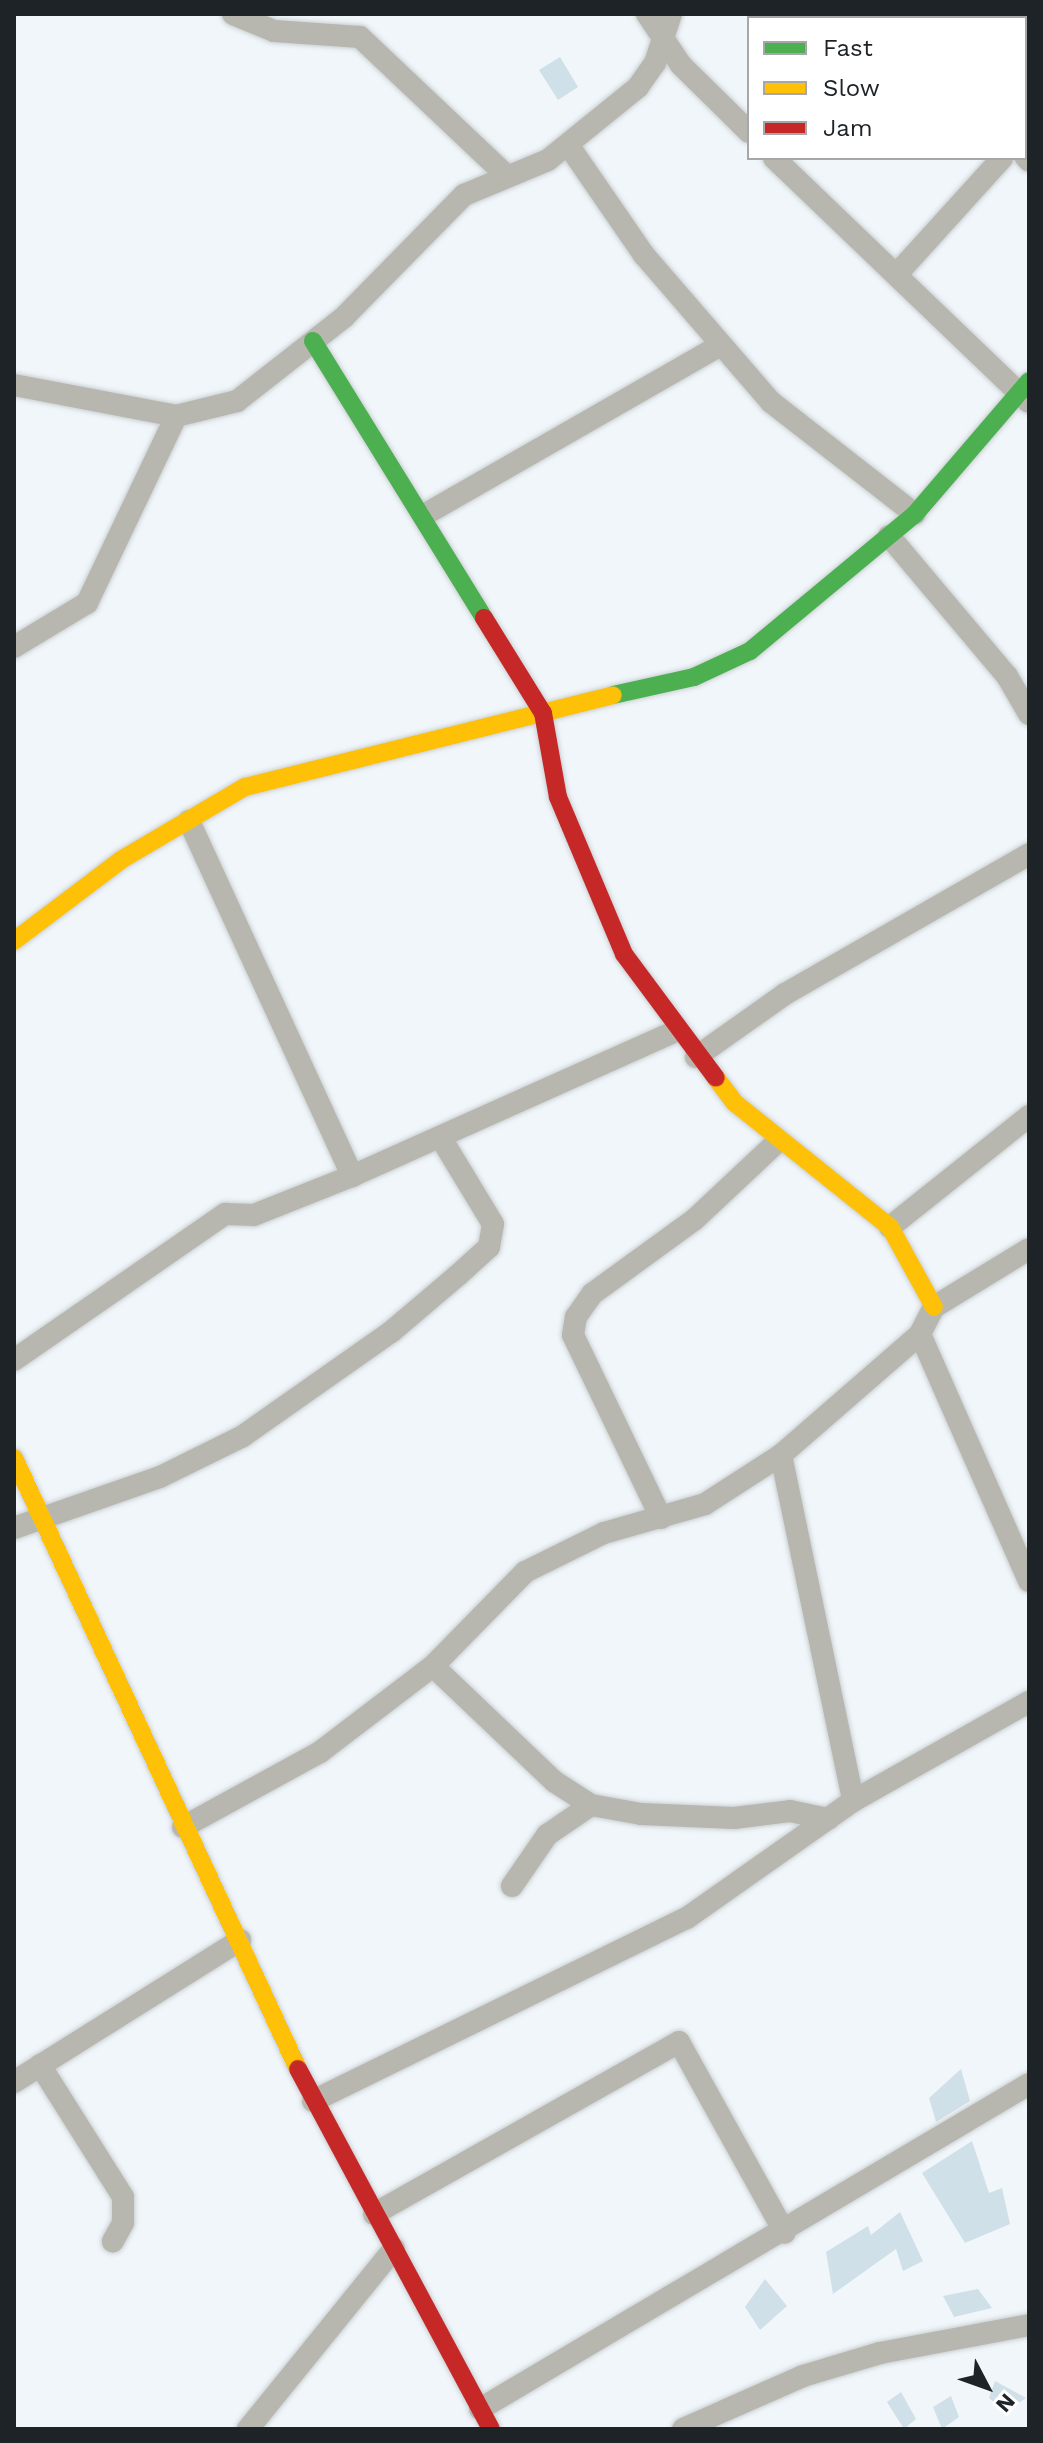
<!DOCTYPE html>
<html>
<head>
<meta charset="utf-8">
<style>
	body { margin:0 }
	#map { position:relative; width:1043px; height:2443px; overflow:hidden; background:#f0f6fa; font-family:"Work Sans",sans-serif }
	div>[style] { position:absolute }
	.building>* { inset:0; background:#d0e0e8 }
	.roads { filter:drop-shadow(0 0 2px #cbd0d3) drop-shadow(0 0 2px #cbd0d3) }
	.street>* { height:22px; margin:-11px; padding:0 11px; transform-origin:11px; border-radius:11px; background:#b8b7af }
	.fast>* { height:18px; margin:-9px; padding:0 9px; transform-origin:9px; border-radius:9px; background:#4caf50 }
	.slow>* { height:18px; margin:-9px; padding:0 9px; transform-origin:9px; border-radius:9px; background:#ffc107 }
	.jam>* { height:18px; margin:-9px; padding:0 9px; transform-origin:9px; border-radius:9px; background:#c62828 }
	span { translate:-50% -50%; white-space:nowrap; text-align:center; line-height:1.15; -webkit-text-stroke:8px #fff; paint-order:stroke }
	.frame { position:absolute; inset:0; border:16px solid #1d2327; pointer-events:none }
	.legend { position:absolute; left:747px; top:16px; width:280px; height:144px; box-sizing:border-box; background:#fff; border:2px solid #a5a7a9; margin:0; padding:10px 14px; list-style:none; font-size:24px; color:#1d2327 }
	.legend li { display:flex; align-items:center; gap:16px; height:40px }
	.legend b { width:40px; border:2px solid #a5a7a9 }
	.north { position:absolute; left:947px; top:2347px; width:80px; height:80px; -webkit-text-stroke:6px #fff; paint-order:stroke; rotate:131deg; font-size:22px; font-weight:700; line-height:32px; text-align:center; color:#1d2327 }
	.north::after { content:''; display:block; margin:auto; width:28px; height:36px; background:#1d2327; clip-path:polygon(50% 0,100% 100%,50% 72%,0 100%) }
</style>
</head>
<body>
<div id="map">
	<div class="building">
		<i style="clip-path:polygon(560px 57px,578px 87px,558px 100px,539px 70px)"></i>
		<i style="clip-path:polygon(961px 2069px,970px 2101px,936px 2122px,929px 2098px)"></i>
		<i style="clip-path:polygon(972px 2141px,989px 2193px,1002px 2188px,1010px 2224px,965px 2243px,922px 2173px)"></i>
		<i style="clip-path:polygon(900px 2212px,923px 2261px,903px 2271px,896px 2249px,833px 2294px,826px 2252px,868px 2226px,871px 2235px)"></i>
		<i style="clip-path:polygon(765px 2279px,787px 2306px,760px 2330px,745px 2307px)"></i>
		<i style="clip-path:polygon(978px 2289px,992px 2308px,954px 2317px,943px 2296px)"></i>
		<i style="clip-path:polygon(995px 2381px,1026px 2398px,1005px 2412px,989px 2398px)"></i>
		<i style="clip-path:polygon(901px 2392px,916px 2419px,904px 2429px,887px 2402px)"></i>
		<i style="clip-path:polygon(951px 2396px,959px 2417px,942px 2429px,933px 2407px)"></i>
	</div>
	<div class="roads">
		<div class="street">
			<i style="left:233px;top:14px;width:44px;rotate:22.5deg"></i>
			<i style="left:274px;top:31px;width:86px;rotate:4deg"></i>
			<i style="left:360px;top:37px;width:201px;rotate:43.4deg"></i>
			<i style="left:647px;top:14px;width:61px;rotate:56.3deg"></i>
			<i style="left:681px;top:65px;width:95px;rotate:44.6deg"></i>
			<i style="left:569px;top:146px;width:132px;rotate:55.5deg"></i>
			<i style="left:644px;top:255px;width:194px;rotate:49.2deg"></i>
			<i style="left:771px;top:402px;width:182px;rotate:37.9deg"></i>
			<i style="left:1025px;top:156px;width:6px;rotate:51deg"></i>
			<i style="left:774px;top:158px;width:352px;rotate:43.8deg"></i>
			<i style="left:897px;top:274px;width:156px;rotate:-47.8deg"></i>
			<i style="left:14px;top:385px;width:165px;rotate:10.8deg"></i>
			<i style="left:176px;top:416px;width:63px;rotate:-13.8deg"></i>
			<i style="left:237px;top:401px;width:136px;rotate:-38.1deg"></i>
			<i style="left:344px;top:317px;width:171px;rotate:-45.5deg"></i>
			<i style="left:464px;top:195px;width:91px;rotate:-22.6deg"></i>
			<i style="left:548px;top:160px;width:116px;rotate:-39deg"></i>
			<i style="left:638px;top:87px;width:29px;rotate:-55deg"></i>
			<i style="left:655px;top:63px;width:52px;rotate:-71.9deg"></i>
			<i style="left:424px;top:515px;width:342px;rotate:-29.8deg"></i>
			<i style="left:889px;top:536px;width:183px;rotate:49.9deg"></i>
			<i style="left:1007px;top:676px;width:44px;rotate:59.9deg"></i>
			<i style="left:14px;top:647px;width:85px;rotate:-31.1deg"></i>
			<i style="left:87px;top:603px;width:207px;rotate:-64.5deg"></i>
			<i style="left:189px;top:821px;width:391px;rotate:65.3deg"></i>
			<i style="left:352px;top:1176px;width:355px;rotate:-24.1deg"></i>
			<i style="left:696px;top:1057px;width:109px;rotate:-35.3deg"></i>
			<i style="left:785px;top:994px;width:281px;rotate:-29.8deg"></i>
			<i style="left:890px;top:1227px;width:178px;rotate:-38.6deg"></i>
			<i style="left:920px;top:1334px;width:270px;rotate:66.2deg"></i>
			<i style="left:14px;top:1360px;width:257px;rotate:-34.7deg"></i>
			<i style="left:225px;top:1214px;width:29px;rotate:2deg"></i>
			<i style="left:254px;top:1215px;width:105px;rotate:-21.7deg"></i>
			<i style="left:781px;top:1455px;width:353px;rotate:78.2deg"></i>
			<i style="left:661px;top:1518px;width:203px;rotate:-115.7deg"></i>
			<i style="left:573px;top:1335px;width:18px;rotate:-81deg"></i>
			<i style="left:576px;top:1317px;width:28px;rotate:-55deg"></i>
			<i style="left:592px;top:1294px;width:126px;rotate:-36deg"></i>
			<i style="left:694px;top:1220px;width:114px;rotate:-43.2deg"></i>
			<i style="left:14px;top:1528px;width:155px;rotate:-19.3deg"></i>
			<i style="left:160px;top:1477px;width:93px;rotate:-26.3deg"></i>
			<i style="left:243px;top:1436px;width:181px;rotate:-35.1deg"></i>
			<i style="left:391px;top:1332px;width:87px;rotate:-40.3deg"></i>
			<i style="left:457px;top:1276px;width:43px;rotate:-42.2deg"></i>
			<i style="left:489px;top:1247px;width:23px;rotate:-80deg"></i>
			<i style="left:493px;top:1224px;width:100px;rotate:-121.2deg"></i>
			<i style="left:433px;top:1666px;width:168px;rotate:43.6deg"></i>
			<i style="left:555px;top:1782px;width:43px;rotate:32.6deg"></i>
			<i style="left:591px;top:1805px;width:51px;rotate:10.2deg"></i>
			<i style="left:641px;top:1814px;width:93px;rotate:2.5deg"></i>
			<i style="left:734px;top:1818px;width:56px;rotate:-7.1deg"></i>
			<i style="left:790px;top:1811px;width:39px;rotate:12deg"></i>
			<i style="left:183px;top:1827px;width:156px;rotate:-28.7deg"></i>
			<i style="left:320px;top:1752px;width:142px;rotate:-37.3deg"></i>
			<i style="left:433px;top:1666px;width:132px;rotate:-45.6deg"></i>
			<i style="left:525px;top:1572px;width:88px;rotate:-26.3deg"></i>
			<i style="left:604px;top:1533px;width:105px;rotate:-16deg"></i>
			<i style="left:705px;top:1504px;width:90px;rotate:-32.8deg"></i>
			<i style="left:781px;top:1455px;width:184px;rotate:-41deg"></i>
			<i style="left:920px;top:1334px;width:30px;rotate:-63deg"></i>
			<i style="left:934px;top:1307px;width:111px;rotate:-31.4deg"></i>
			<i style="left:512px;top:1886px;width:62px;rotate:-55.5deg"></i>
			<i style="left:547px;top:1835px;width:53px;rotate:-34.3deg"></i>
			<i style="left:40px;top:2065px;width:156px;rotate:57.8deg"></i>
			<i style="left:123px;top:2197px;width:26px;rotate:90deg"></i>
			<i style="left:123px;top:2223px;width:21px;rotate:119deg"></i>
			<i style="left:14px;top:2082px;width:267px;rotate:-32.1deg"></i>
			<i style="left:313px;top:2101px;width:416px;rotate:-26.1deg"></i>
			<i style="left:687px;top:1918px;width:203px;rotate:-35.2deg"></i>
			<i style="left:853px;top:1801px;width:202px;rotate:-29.4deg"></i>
			<i style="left:374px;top:2214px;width:350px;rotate:-29.4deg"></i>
			<i style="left:679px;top:2042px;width:218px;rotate:61deg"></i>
			<i style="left:480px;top:2409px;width:638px;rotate:-30.62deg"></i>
			<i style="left:248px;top:2429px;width:232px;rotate:-51deg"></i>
			<i style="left:683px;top:2429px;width:131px;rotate:-23.8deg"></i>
			<i style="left:803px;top:2376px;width:80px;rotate:-16.6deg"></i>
			<i style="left:880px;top:2353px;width:152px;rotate:-10.6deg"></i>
		</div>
		<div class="fast">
			<i style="left:313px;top:341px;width:326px;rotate:58.3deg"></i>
			<i style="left:613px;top:695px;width:83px;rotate:-12.5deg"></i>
			<i style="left:694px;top:677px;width:62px;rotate:-24.9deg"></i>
			<i style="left:750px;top:651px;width:214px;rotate:-39.7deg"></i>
			<i style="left:915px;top:514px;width:175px;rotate:-49.4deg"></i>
		</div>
		<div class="slow">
			<i style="left:14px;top:941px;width:134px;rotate:-37.1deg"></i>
			<i style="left:121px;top:860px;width:144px;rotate:-30.5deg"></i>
			<i style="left:245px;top:787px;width:379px;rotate:-14deg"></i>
			<i style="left:716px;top:1078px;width:31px;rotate:53deg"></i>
			<i style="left:735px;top:1103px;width:198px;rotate:38.7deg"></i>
			<i style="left:890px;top:1227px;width:91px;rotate:61.2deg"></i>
			<i style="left:14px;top:1458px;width:674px;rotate:65.07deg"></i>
		</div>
		<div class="jam">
			<i style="left:484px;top:618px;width:112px;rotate:58.2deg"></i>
			<i style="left:543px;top:713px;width:85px;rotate:79.9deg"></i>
			<i style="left:558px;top:797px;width:170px;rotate:67.2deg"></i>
			<i style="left:624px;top:954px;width:154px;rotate:53.4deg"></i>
			<i style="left:298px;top:2069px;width:408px;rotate:61.8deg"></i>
		</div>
	</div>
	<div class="frame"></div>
	<ul class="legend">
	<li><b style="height:10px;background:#4caf50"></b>Fast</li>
	<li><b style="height:10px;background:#ffc107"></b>Slow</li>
	<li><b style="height:10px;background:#c62828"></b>Jam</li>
	</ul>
	<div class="north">N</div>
</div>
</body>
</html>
